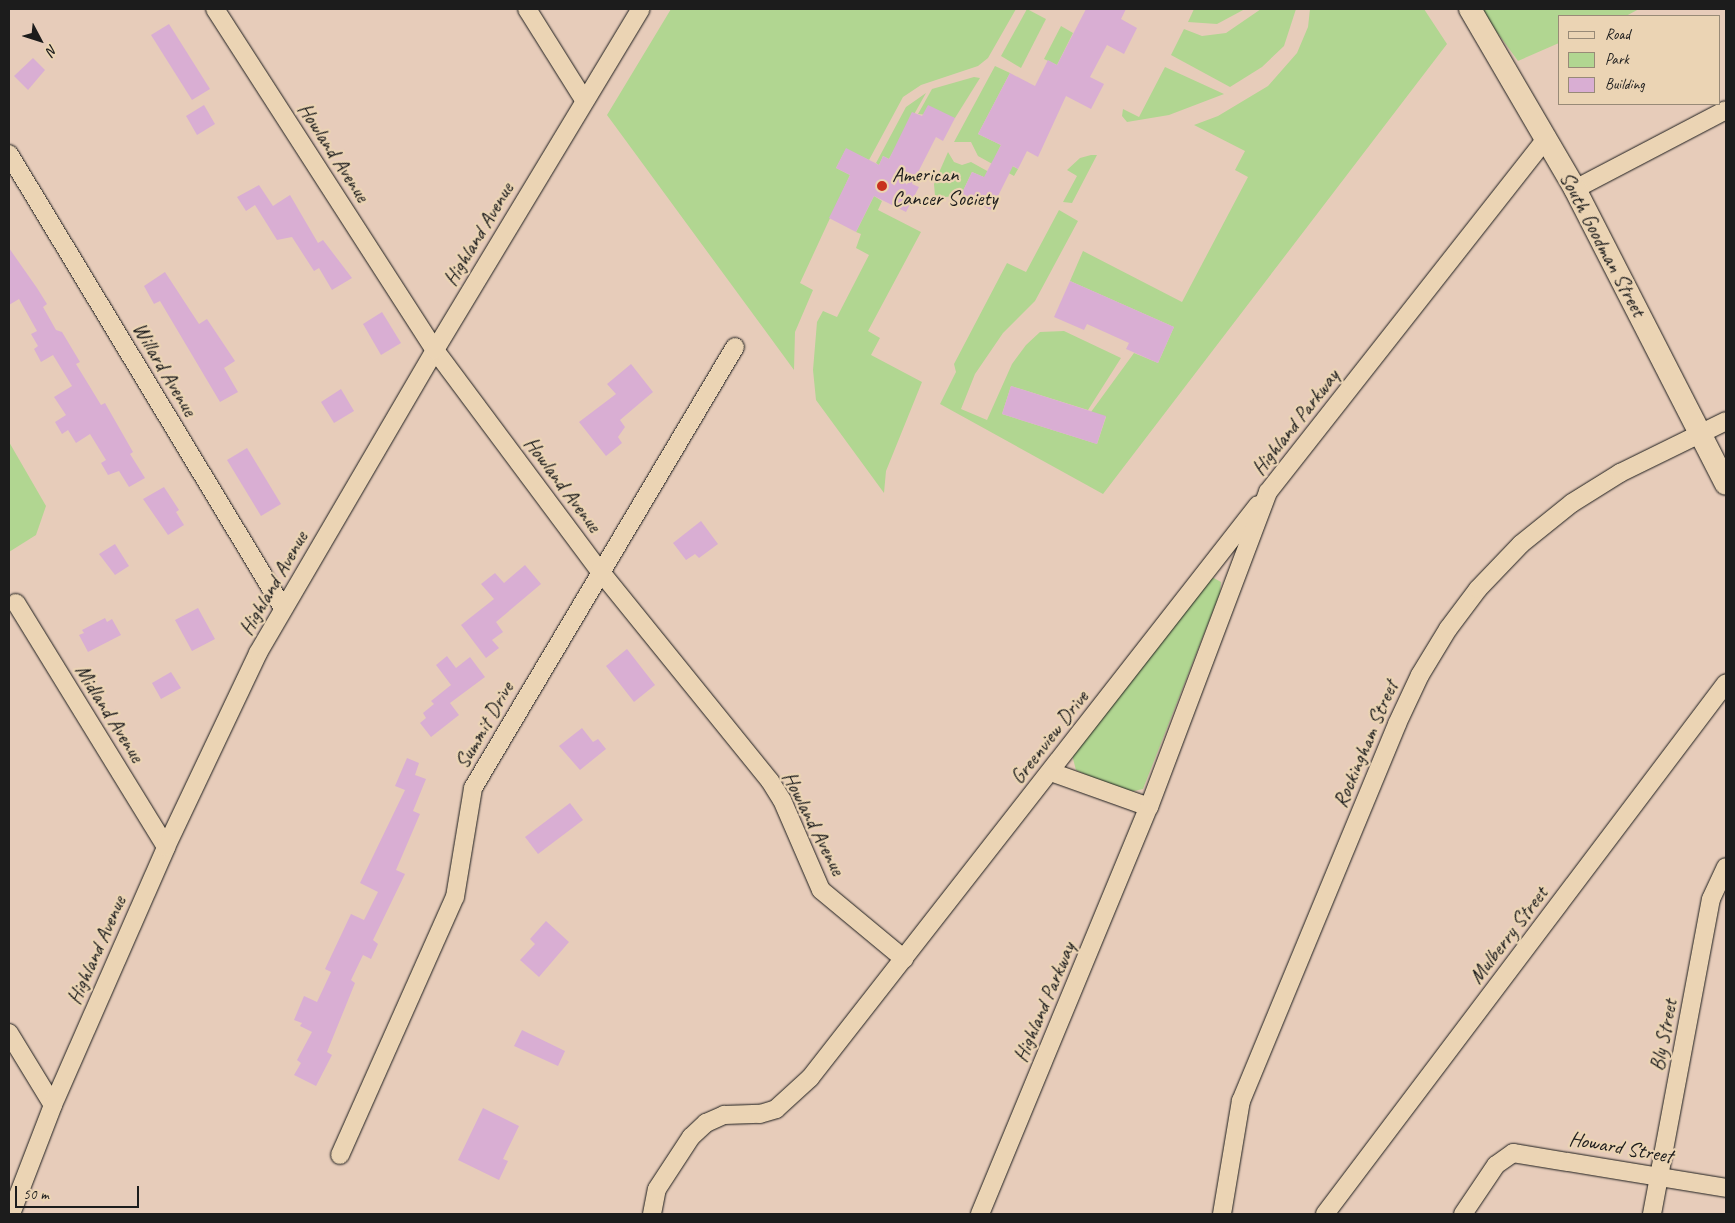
<!DOCTYPE html>
<html>
<head>
<meta charset="utf-8">
<style>
	body { margin:0 }
	#map { position:relative; width:1735px; height:1223px; overflow:hidden; background:#e7ccba; font-family:Caveat,sans-serif }
	div>[style] { position:absolute }
	.green>* { inset:0; background:#b1d691 }
	.building>* { inset:0; background:#d9aed3 }
	.roads { filter:drop-shadow(0 0 1px #1c1c1c) drop-shadow(0 0 1px #1c1c1c) }
	.minor>* { height:18px; margin:-9px; padding:0 9px; transform-origin:9px; border-radius:9px; background:#ebd4b4 }
	.major>* { height:22px; margin:-11px; padding:0 11px; transform-origin:11px; border-radius:11px; background:#ebd4b4 }
	.dots>* { width:14px; height:14px; translate:-50% -50%; box-sizing:border-box; border:2px solid #ebd4b4; border-radius:50% }
	span { translate:-50% -50%; white-space:nowrap; text-align:center; line-height:1.15; -webkit-text-stroke:4.5px #ebd4b4; paint-order:stroke }
	.street-label { font-size:21px; color:#1c1c1c }
	.poi-label { font-size:21px; color:#1c1c1c }
	.left { translate:0 -50%; text-align:left }
	.frame { position:absolute; inset:0; border:10px solid #1c1c1c; pointer-events:none }
	.legend { position:absolute; left:1558px; top:15px; width:162px; height:90px; box-sizing:border-box; background:#ebd4b4; border:1px solid #988a77; margin:0; padding:6px 9px; list-style:none; font-size:15px; color:#1c1c1c }
	.legend li { display:flex; align-items:center; gap:10px; height:25px }
	.legend b { width:25px; border:1px solid #988a77 }
	.north { position:absolute; left:15px; top:15px; width:50px; height:50px; -webkit-text-stroke:4px #ebd4b4; paint-order:stroke; rotate:130deg; font-size:14px; font-weight:700; line-height:20px; text-align:center; color:#1c1c1c }
	.north::after { content:''; display:block; margin:auto; width:18px; height:22px; background:#1c1c1c; clip-path:polygon(50% 0,100% 100%,50% 72%,0 100%) }
	.scale { position:absolute; left:15px; top:1186px; width:124px; height:22px; box-sizing:border-box; border:2px solid #1c1c1c; border-top:0; padding-left:6px; font-size:15px; line-height:18px; white-space:nowrap; color:#1c1c1c; -webkit-text-stroke:4px #ebd4b4; paint-order:stroke }
</style>
</head>
<body>
<div id="map">
	<div class="green">
		<i style="clip-path:polygon(671px 9px,1016px 9px,988px 58px,978px 66px,921px 85px,903px 97px,869px 160px,846px 149px,836px 168px,850px 175px,800px 283px,813px 290px,795px 332px,794px 370px,607px 115px)"></i>
		<i style="clip-path:polygon(1027px 9px,1046px 19px,1021px 68px,1001px 56px)"></i>
		<i style="clip-path:polygon(1194px 9px,1245px 9px,1217px 24px,1188px 22px)"></i>
		<i style="clip-path:polygon(1261px 9px,1296px 9px,1284px 46px,1262px 67px,1230px 87px,1171px 55px,1184px 29px,1202px 36px,1226px 33px)"></i>
		<i style="clip-path:polygon(1310px 9px,1424px 9px,1447px 44px,1103px 494px,940px 404px,956px 372px,954px 364px,1007px 263px,1026px 272px,1059px 210px,1078px 221px,1035px 301px,1003px 333px,975px 374px,961px 409px,987px 420px,1012px 364px,1026px 345px,1040px 332px,1064px 331px,1121px 358px,1088px 410px,1011px 386px,1002px 414px,1097px 444px,1106px 417px,1091px 412px,1134px 353px,1158px 363px,1174px 327px,1070px 281px,1083px 251px,1182px 302px,1248px 177px,1235px 170px,1245px 151px,1194px 125px,1218px 116px,1268px 86px,1297px 53px,1308px 27px)"></i>
		<i style="clip-path:polygon(1480px 9px,1639px 9px,1626px 16px,1559px 16px,1559px 43px,1518px 61px)"></i>
		<i style="clip-path:polygon(1061px 26px,1073px 33px,1057px 65px,1044px 59px)"></i>
		<i style="clip-path:polygon(995px 66px,1010px 73px,978px 134px,1001px 145px,995px 157px,1018px 169px,1014px 176px,978px 156px,971px 142px,954px 142px)"></i>
		<i style="clip-path:polygon(1165px 67px,1224px 94px,1169px 115px,1127px 122px,1122px 116px,1123px 109px,1139px 117px)"></i>
		<i style="clip-path:polygon(974px 77px,980px 78px,955px 118px,918px 114px,932px 89px)"></i>
		<i style="clip-path:polygon(926px 93px,889px 159px,883px 156px,879px 165px,876px 163px,906px 107px)"></i>
		<i style="clip-path:polygon(948px 152px,954px 162px,962px 165px,971px 162px,989px 172px,986px 178px,972px 172px,961px 195px,938px 198px,935px 196px,934px 184px)"></i>
		<i style="clip-path:polygon(1091px 155px,1097px 155px,1072px 203px,1063px 202px,1077px 176px,1067px 170px,1080px 158px)"></i>
		<i style="clip-path:polygon(874px 196px,882px 201px,878px 210px,921px 232px,868px 331px,880px 338px,871px 355px,922px 382px,886px 471px,884px 493px,816px 400px,813px 370px,817px 322px,823px 311px,837px 317px,869px 255px,856px 248px,861px 234px,856px 232px)"></i>
		<i style="clip-path:polygon(9px 442px,46px 506px,36px 535px,9px 552px)"></i>
		<i style="clip-path:polygon(1210px 576px,1221px 582px,1220px 593px,1143px 789px,1125px 793px,1076px 770px,1072px 755px)"></i>
	</div>
	<div class="building">
		<i style="clip-path:polygon(1086px 9px,1126px 9px,1121px 19px,1137px 28px,1124px 54px,1107px 45px,1090px 77px,1104px 84px,1091px 109px,1066px 96px,1038px 157px,1027px 151px,1018px 169px,1013px 166px,991px 210px,961px 195px,972px 172px,984px 177px,1001px 145px,978px 134px,1010px 73px,1035px 86px,1048px 60px,1057px 65px)"></i>
		<i style="clip-path:polygon(169px 24px,210px 89px,192px 100px,151px 35px)"></i>
		<i style="clip-path:polygon(33px 58px,45px 70px,28px 90px,14px 76px)"></i>
		<i style="clip-path:polygon(204px 105px,215px 124px,197px 135px,186px 116px)"></i>
		<i style="clip-path:polygon(928px 105px,955px 118px,943px 141px,936px 137px,912px 184px,919px 187px,906px 212px,874px 196px,856px 232px,829px 218px,850px 175px,836px 168px,846px 148px,879px 165px,883px 156px,889px 159px,912px 112px,922px 116px)"></i>
		<i style="clip-path:polygon(259px 185px,273px 206px,290px 195px,318px 243px,323px 240px,352px 278px,332px 290px,319px 268px,314px 271px,292px 237px,277px 240px,255px 205px,246px 211px,237px 197px)"></i>
		<i style="clip-path:polygon(9px 248px,37px 288px,47px 304px,43px 307px,56px 330px,62px 332px,80px 362px,76px 364px,101px 405px,105px 403px,133px 452px,130px 454px,145px 478px,129px 487px,119px 471px,108px 475px,101px 463px,106px 460px,90px 434px,76px 443px,68px 430px,62px 434px,55px 422px,66px 415px,54px 397px,72px 386px,53px 355px,41px 362px,34px 349px,38px 346px,31px 334px,37px 331px,19px 299px,9px 305px)"></i>
		<i style="clip-path:polygon(165px 272px,199px 324px,207px 319px,235px 361px,224px 368px,238px 392px,220px 402px,160px 301px,154px 304px,144px 286px)"></i>
		<i style="clip-path:polygon(1070px 281px,1174px 327px,1158px 363px,1126px 349px,1129px 343px,1087px 324px,1084px 330px,1054px 317px)"></i>
		<i style="clip-path:polygon(382px 312px,401px 343px,381px 355px,363px 324px)"></i>
		<i style="clip-path:polygon(631px 364px,653px 392px,620px 420px,625px 427px,618px 437px,622px 443px,606px 456px,579px 422px,616px 394px,607px 384px)"></i>
		<i style="clip-path:polygon(1011px 386px,1106px 416px,1097px 444px,1002px 414px)"></i>
		<i style="clip-path:polygon(341px 389px,354px 411px,334px 423px,321px 402px)"></i>
		<i style="clip-path:polygon(247px 448px,281px 504px,261px 516px,227px 460px)"></i>
		<i style="clip-path:polygon(164px 487px,179px 510px,176px 512px,184px 525px,168px 535px,143px 499px)"></i>
		<i style="clip-path:polygon(701px 521px,718px 544px,699px 558px,695px 554px,686px 560px,673px 543px)"></i>
		<i style="clip-path:polygon(115px 544px,129px 566px,115px 575px,99px 554px)"></i>
		<i style="clip-path:polygon(525px 565px,541px 584px,496px 622px,503px 632px,492px 640px,499px 648px,486px 658px,461px 625px,494px 599px,481px 584px,495px 573px,504px 583px)"></i>
		<i style="clip-path:polygon(198px 608px,215px 639px,192px 651px,175px 620px)"></i>
		<i style="clip-path:polygon(105px 618px,107px 622px,112px 619px,121px 635px,88px 652px,79px 635px,84px 633px,82px 630px)"></i>
		<i style="clip-path:polygon(627px 649px,655px 685px,634px 702px,606px 666px)"></i>
		<i style="clip-path:polygon(447px 656px,456px 668px,470px 657px,485px 677px,450px 703px,459px 715px,431px 737px,420px 723px,426px 718px,423px 713px,434px 704px,431px 701px,451px 685px,436px 665px)"></i>
		<i style="clip-path:polygon(171px 672px,181px 688px,161px 699px,152px 683px)"></i>
		<i style="clip-path:polygon(582px 728px,593px 742px,598px 739px,606px 749px,580px 770px,559px 746px)"></i>
		<i style="clip-path:polygon(407px 758px,419px 763px,415px 775px,426px 779px,413px 811px,420px 814px,396px 870px,405px 874px,373px 940px,378px 944px,371px 959px,363px 955px,351px 980px,355px 983px,327px 1052px,332px 1055px,316px 1086px,294px 1075px,301px 1063px,297px 1060px,312px 1032px,300px 1026px,302px 1023px,294px 1020px,304px 996px,317px 1002px,331px 972px,325px 969px,351px 914px,364px 920px,378px 892px,360px 883px,405px 790px,395px 786px)"></i>
		<i style="clip-path:polygon(570px 803px,583px 820px,538px 854px,525px 837px)"></i>
		<i style="clip-path:polygon(546px 921px,569px 942px,539px 977px,520px 960px,535px 944px,530px 939px)"></i>
		<i style="clip-path:polygon(522px 1030px,565px 1051px,558px 1066px,514px 1046px)"></i>
		<i style="clip-path:polygon(483px 1108px,519px 1126px,503px 1159px,508px 1161px,499px 1180px,458px 1160px)"></i>
	</div>
	<div class="roads">
		<div class="minor">
			<i style="left:215px;top:9px;width:406px;rotate:57.2deg"></i>
			<i style="left:435px;top:350px;width:276px;rotate:53.3deg"></i>
			<i style="left:600px;top:571px;width:270px;rotate:51deg"></i>
			<i style="left:770px;top:781px;width:22px;rotate:58deg"></i>
			<i style="left:782px;top:800px;width:98px;rotate:66.6deg"></i>
			<i style="left:821px;top:890px;width:108px;rotate:39.7deg"></i>
			<i style="left:527px;top:9px;width:107px;rotate:57.9deg"></i>
			<i style="left:9px;top:154px;width:530px;rotate:58.89deg"></i>
			<i style="left:1575px;top:189px;width:170px;rotate:-27.6deg"></i>
			<i style="left:16px;top:603px;width:286px;rotate:58.4deg"></i>
			<i style="left:1051px;top:772px;width:104px;rotate:19.7deg"></i>
			<i style="left:9px;top:1033px;width:84px;rotate:58.6deg"></i>
			<i style="left:340px;top:1155px;width:282px;rotate:-66deg"></i>
			<i style="left:455px;top:897px;width:110px;rotate:-80.6deg"></i>
			<i style="left:473px;top:788px;width:513px;rotate:-59.29deg"></i>
			<i style="left:11px;top:1214px;width:117px;rotate:-68.9deg"></i>
			<i style="left:53px;top:1105px;width:282px;rotate:-66.3deg"></i>
			<i style="left:166px;top:847px;width:215px;rotate:-64.6deg"></i>
			<i style="left:258px;top:653px;width:351px;rotate:-59.7deg"></i>
			<i style="left:435px;top:350px;width:398px;rotate:-58.9deg"></i>
			<i style="left:652px;top:1214px;width:25px;rotate:-79deg"></i>
			<i style="left:657px;top:1189px;width:62px;rotate:-56.8deg"></i>
			<i style="left:691px;top:1137px;width:21px;rotate:-43deg"></i>
			<i style="left:706px;top:1123px;width:20px;rotate:-24deg"></i>
			<i style="left:724px;top:1115px;width:36px;rotate:-2deg"></i>
			<i style="left:760px;top:1114px;width:17px;rotate:-17deg"></i>
			<i style="left:776px;top:1109px;width:46px;rotate:-42.4deg"></i>
			<i style="left:810px;top:1078px;width:727px;rotate:-51.98deg"></i>
			<i style="left:980px;top:1214px;width:441px;rotate:-67.5deg"></i>
			<i style="left:1149px;top:807px;width:337px;rotate:-69.3deg"></i>
			<i style="left:1268px;top:492px;width:451px;rotate:-51.8deg"></i>
			<i style="left:1222px;top:1214px;width:115px;rotate:-80.5deg"></i>
			<i style="left:1241px;top:1101px;width:408px;rotate:-67.5deg"></i>
			<i style="left:1397px;top:724px;width:54px;rotate:-64.9deg"></i>
			<i style="left:1420px;top:675px;width:54px;rotate:-58.7deg"></i>
			<i style="left:1448px;top:629px;width:50px;rotate:-53.1deg"></i>
			<i style="left:1478px;top:589px;width:62px;rotate:-46.3deg"></i>
			<i style="left:1521px;top:544px;width:65px;rotate:-38.8deg"></i>
			<i style="left:1572px;top:503px;width:57px;rotate:-32deg"></i>
			<i style="left:1620px;top:473px;width:118px;rotate:-26.1deg"></i>
			<i style="left:1325px;top:1214px;width:665px;rotate:-52.94deg"></i>
			<i style="left:1463px;top:1214px;width:59px;rotate:-56deg"></i>
			<i style="left:1496px;top:1165px;width:21px;rotate:-35deg"></i>
			<i style="left:1513px;top:1153px;width:216px;rotate:9.3deg"></i>
			<i style="left:1652px;top:1214px;width:320px;rotate:-79.4deg"></i>
			<i style="left:1711px;top:899px;width:35px;rotate:-65deg"></i>
		</div>
		<div class="major">
			<i style="left:1470px;top:9px;width:208px;rotate:59.7deg"></i>
			<i style="left:1575px;top:189px;width:331px;rotate:62.9deg"></i>
		</div>
	</div>
	<div class="dots">
		<i style="left:882px;top:186px;background:#c8321e"></i>
	</div>
	<div class="street-label">
		<span style="left:334px;top:152px;rotate:57deg">Howland Avenue</span>
		<span style="left:478px;top:234px;rotate:-59deg">Highland Avenue</span>
		<span style="left:1603px;top:244px;rotate:62deg">South Goodman Street</span>
		<span style="left:165px;top:369px;rotate:59deg">Willard Avenue</span>
		<span style="left:1295px;top:422px;rotate:-52deg">Highland Parkway</span>
		<span style="left:563px;top:484px;rotate:53deg">Howland Avenue</span>
		<span style="left:273px;top:583px;rotate:-60deg">Highland Avenue</span>
		<span style="left:110px;top:713px;rotate:58deg">Midland Avenue</span>
		<span style="left:484px;top:725px;rotate:-60deg">Summit Drive</span>
		<span style="left:1049px;top:737px;rotate:-52deg">Greenview Drive</span>
		<span style="left:1365px;top:744px;rotate:-67deg">Rockingham Street</span>
		<span style="left:814px;top:823px;rotate:63deg">Howland Avenue</span>
		<span style="left:1508px;top:935px;rotate:-53deg">Mulberry Street</span>
		<span style="left:96px;top:950px;rotate:-66deg">Highland Avenue</span>
		<span style="left:1044px;top:1002px;rotate:-67deg">Highland Parkway</span>
		<span style="left:1663px;top:1035px;rotate:-79deg">Bly Street</span>
		<span style="left:1621px;top:1147px;rotate:10deg">Howard Street</span>
	</div>
	<div class="poi-label">
		<span class="left" style="left:892px;top:186px">American<br>Cancer Society</span>
	</div>
	<div class="frame"></div>
	<ul class="legend">
	<li><b style="height:6px;background:#ebd4b4"></b>Road</li>
	<li><b style="height:14px;background:#b1d691"></b>Park</li>
	<li><b style="height:14px;background:#d9aed3"></b>Building</li>
	</ul>
	<div class="north">N</div>
	<div class="scale">50 m</div>
</div>
</body>
</html>
